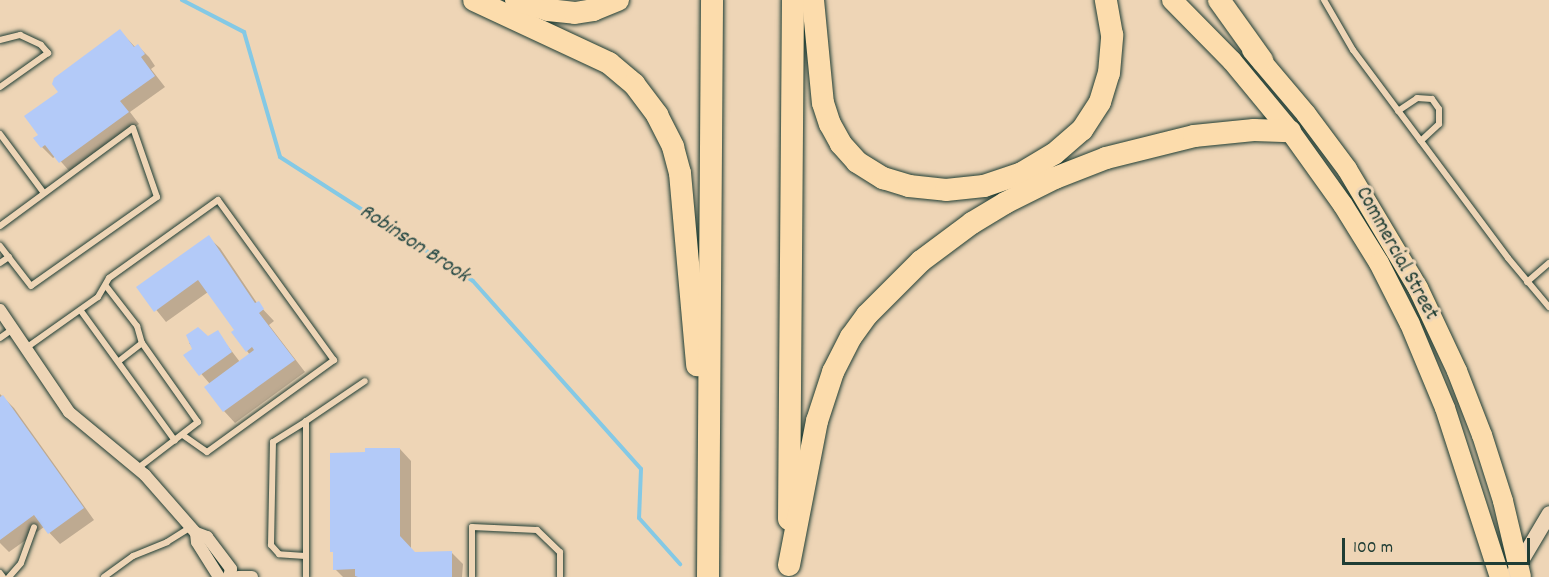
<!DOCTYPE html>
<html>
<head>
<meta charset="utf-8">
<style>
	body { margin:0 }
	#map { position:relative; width:1549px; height:577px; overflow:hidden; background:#eed5b6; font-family:Dekko,sans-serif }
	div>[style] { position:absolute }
	.shadow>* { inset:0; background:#0003 }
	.stream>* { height:4px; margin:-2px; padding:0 2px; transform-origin:2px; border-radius:2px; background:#84c9e5 }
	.building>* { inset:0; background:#b3caf8 }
	.roads { filter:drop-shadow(0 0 2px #1f3d34) drop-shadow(0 0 2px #1f3d34) }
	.service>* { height:6px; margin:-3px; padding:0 3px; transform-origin:3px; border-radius:3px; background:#eed5b6 }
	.minor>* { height:12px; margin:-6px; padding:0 6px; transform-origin:6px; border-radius:6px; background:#eed5b6 }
	.tertiary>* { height:15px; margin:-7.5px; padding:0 7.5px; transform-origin:7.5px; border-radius:7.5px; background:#eed5b6 }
	.primary>* { height:20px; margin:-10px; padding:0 10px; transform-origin:10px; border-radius:10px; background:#fcdcac }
	.motorway>* { height:22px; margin:-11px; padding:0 11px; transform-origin:11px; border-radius:11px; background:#fcdcac }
	span { translate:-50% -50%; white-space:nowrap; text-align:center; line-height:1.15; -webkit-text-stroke:6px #eed5b6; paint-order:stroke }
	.street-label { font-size:21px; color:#1f3d34 }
	.water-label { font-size:22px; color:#294b46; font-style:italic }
	.scale { position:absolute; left:1342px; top:538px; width:188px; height:27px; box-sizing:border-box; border:3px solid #1f3d34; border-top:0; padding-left:8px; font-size:18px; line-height:21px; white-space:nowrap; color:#1f3d34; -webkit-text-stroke:4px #eed5b6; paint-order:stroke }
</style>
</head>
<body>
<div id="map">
	<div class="shadow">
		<i style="clip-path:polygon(120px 31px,136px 48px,138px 46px,149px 57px,155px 66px,151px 69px,165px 87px,130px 112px,139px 124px,71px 173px,56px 156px,53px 158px,42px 147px,40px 135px)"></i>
		<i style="clip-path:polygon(208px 237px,220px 248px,257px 303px,274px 321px,269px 325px,305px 372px,235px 423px,224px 411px,206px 387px,210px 384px,185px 355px,194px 349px,189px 343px,208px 338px,217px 332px,240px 362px,250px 355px,233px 332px,236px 330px,208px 292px,166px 322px,138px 287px)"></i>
		<i style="clip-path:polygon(0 394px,14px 408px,94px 520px,60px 544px,44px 527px,9px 552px,0 543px)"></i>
		<i style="clip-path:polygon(400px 449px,411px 461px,411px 549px,415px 553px,452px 553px,463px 564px,462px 577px,343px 577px,335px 569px,335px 554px,332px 551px,367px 454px)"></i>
	</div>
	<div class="stream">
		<i style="left:182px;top:0;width:70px;rotate:27.3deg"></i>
		<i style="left:244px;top:32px;width:130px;rotate:73.9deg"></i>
		<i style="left:280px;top:157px;width:229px;rotate:32.7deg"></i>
		<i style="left:473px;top:281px;width:252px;rotate:48.2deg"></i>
		<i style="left:641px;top:469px;width:49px;rotate:92.3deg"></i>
		<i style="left:639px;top:518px;width:62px;rotate:48.3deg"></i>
	</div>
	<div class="building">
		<i style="clip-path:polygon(120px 29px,134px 47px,138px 44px,145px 54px,141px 57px,155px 76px,120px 101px,129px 112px,59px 163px,45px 145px,41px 148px,33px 138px,38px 135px,24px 116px,58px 92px,52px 84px,54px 78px)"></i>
		<i style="clip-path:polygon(209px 235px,255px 303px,259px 301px,264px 309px,259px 313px,295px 360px,223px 412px,204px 387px,254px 350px,252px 347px,246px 352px,231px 332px,234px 330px,198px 280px,154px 312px,136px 287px)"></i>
		<i style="clip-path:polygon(198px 327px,208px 336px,218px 330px,232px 352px,199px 376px,183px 355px,192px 349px,186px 335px)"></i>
		<i style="clip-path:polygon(3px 395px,84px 508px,48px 534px,34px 515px,0 540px,0 397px)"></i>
		<i style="clip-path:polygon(365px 448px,400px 448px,400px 536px,415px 552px,452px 551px,452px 577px,358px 577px,355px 576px,355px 569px,333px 570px,333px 552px,330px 552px,330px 453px,365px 452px)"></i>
	</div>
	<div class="roads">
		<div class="service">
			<i style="left:1324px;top:0;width:58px;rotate:59.9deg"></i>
			<i style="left:1353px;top:50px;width:259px;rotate:53.3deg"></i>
			<i style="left:1508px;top:258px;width:64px;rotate:50.1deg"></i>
			<i style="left:0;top:40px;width:21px;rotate:-14deg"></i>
			<i style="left:20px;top:35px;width:23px;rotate:25deg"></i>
			<i style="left:41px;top:45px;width:11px;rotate:49deg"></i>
			<i style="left:48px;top:53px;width:59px;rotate:144.7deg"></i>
			<i style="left:1398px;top:111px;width:23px;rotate:-34deg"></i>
			<i style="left:1417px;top:98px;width:15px;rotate:4deg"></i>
			<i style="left:1432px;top:99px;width:12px;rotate:55deg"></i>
			<i style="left:1439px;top:109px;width:15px;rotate:90deg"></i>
			<i style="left:1439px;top:124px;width:25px;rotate:137deg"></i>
			<i style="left:0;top:134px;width:72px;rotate:53.4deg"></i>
			<i style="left:0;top:226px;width:165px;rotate:-36.4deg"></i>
			<i style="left:133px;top:128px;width:73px;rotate:70.8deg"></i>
			<i style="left:157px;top:197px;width:154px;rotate:144.8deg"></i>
			<i style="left:31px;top:286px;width:51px;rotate:-127.8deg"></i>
			<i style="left:0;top:263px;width:11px;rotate:-34deg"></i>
			<i style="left:1527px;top:282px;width:29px;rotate:-41deg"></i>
			<i style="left:106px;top:286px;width:51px;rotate:52.2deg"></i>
			<i style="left:137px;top:326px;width:18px;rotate:74deg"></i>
			<i style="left:142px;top:343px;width:97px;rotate:54.7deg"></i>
			<i style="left:198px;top:422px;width:77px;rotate:142.4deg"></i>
			<i style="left:81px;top:311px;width:160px;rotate:54.1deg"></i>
			<i style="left:0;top:338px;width:16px;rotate:-35deg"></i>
			<i style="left:26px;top:348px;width:88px;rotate:-35.3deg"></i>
			<i style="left:98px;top:297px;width:22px;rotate:-60deg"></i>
			<i style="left:109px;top:278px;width:134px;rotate:-35.6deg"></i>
			<i style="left:218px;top:200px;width:198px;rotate:54.1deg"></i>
			<i style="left:334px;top:360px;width:157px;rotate:144.1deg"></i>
			<i style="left:207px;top:452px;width:29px;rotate:-145deg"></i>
			<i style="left:119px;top:361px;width:29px;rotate:-38deg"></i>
			<i style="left:305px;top:556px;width:26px;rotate:-176deg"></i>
			<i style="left:279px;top:554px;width:12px;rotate:-132deg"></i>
			<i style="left:271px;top:545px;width:103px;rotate:-88.9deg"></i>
			<i style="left:273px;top:442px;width:39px;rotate:-32deg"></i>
			<i style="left:0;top:573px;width:5px;rotate:53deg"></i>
			<i style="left:9px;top:577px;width:18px;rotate:-49deg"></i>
			<i style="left:21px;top:563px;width:38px;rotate:-70deg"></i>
			<i style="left:104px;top:577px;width:36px;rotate:-36deg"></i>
			<i style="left:133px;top:556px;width:37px;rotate:-22deg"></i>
			<i style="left:167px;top:542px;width:28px;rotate:-32deg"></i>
			<i style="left:306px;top:577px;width:156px;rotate:-90deg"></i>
			<i style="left:306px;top:421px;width:71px;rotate:-34.1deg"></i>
			<i style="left:472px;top:577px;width:50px;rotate:-90deg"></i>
			<i style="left:472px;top:527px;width:65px;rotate:2.6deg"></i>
			<i style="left:537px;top:530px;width:32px;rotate:44deg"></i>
			<i style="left:560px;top:552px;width:25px;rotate:90deg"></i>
		</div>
		<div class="minor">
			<i style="left:0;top:310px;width:123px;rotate:55.9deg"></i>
			<i style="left:69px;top:412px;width:99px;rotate:39.7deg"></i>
			<i style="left:145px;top:475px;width:77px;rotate:48.7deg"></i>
			<i style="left:196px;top:533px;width:12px;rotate:20deg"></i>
			<i style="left:207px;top:537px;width:40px;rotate:53deg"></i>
			<i style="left:231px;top:569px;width:8px;rotate:104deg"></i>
			<i style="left:196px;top:533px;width:9px;rotate:84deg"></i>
			<i style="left:197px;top:542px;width:41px;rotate:57.8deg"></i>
			<i style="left:238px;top:577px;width:14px"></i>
		</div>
		<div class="tertiary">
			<i style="left:1511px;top:577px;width:74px;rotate:-59.3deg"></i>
		</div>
		<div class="primary">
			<i style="left:1172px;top:0;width:86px;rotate:45.5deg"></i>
			<i style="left:1232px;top:61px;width:91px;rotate:50.4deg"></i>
			<i style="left:1290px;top:131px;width:91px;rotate:54.4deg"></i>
			<i style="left:1343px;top:205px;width:68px;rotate:58.2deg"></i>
			<i style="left:1379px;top:263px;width:68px;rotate:63.1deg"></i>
			<i style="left:1410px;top:324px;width:91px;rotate:67.4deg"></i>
			<i style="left:1445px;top:408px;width:178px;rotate:72deg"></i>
			<i style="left:1252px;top:50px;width:84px;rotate:49.8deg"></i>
			<i style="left:1306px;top:114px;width:69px;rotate:53.3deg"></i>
			<i style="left:1347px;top:169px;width:139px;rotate:59.2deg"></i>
			<i style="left:1418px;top:288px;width:92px;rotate:64.8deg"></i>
			<i style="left:1457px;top:371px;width:69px;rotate:68.7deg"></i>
			<i style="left:1482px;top:435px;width:69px;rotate:72.3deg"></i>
			<i style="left:1503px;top:501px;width:78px;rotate:76.7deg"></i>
		</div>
		<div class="motorway">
			<i style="left:474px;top:0;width:149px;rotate:25deg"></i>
			<i style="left:609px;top:63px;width:33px;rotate:40deg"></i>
			<i style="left:634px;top:84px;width:39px;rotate:53deg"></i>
			<i style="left:657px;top:115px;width:36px;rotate:63deg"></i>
			<i style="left:673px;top:147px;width:27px;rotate:75deg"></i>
			<i style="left:680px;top:173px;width:193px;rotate:84.9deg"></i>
			<i style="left:516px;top:0;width:34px;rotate:17deg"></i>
			<i style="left:548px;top:10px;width:27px;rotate:6deg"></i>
			<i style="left:575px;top:13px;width:18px;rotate:-9deg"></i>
			<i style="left:593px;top:10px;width:27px;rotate:-22deg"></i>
			<i style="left:813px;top:0;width:103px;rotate:84.5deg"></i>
			<i style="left:823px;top:103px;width:22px;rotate:72deg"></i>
			<i style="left:830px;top:124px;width:23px;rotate:61deg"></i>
			<i style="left:841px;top:144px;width:24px;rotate:48deg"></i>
			<i style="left:857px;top:162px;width:31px;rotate:32deg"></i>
			<i style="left:883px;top:178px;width:27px;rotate:17deg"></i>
			<i style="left:909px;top:186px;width:37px;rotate:6deg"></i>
			<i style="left:946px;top:190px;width:38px;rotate:-6deg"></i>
			<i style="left:984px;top:186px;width:40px;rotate:-18.9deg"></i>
			<i style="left:1022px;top:173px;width:37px;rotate:-31deg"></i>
			<i style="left:1054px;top:154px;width:37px;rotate:-41deg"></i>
			<i style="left:1082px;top:130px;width:33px;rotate:-57deg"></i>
			<i style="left:1100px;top:102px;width:30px;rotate:-73deg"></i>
			<i style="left:1109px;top:73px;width:38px;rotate:-85deg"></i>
			<i style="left:1112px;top:35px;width:36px;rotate:-100deg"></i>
			<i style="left:1219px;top:0;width:74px;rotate:54.4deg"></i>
			<i style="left:789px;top:519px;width:519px;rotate:-89.56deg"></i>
			<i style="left:789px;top:565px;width:147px;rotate:-79deg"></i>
			<i style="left:817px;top:421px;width:52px;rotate:-71.9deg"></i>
			<i style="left:833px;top:372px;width:39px;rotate:-63deg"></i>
			<i style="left:851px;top:337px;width:27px;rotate:-54deg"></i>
			<i style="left:867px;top:315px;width:76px;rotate:-45deg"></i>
			<i style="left:921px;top:261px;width:64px;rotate:-36.7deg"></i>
			<i style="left:972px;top:223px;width:39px;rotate:-31deg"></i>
			<i style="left:1005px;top:203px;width:56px;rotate:-26.6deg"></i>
			<i style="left:1055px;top:178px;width:55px;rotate:-21.4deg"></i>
			<i style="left:1106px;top:158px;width:91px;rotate:-14deg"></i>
			<i style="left:1194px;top:136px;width:60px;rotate:-5.7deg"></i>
			<i style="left:1254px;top:130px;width:36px;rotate:2deg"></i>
			<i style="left:708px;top:577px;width:577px;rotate:-89.6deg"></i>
		</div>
	</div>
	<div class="street-label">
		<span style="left:1396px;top:254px;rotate:61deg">Commercial Street</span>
	</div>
	<div class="water-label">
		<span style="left:414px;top:244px;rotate:33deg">Robinson Brook</span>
	</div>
	<div class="scale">100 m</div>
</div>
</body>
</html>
